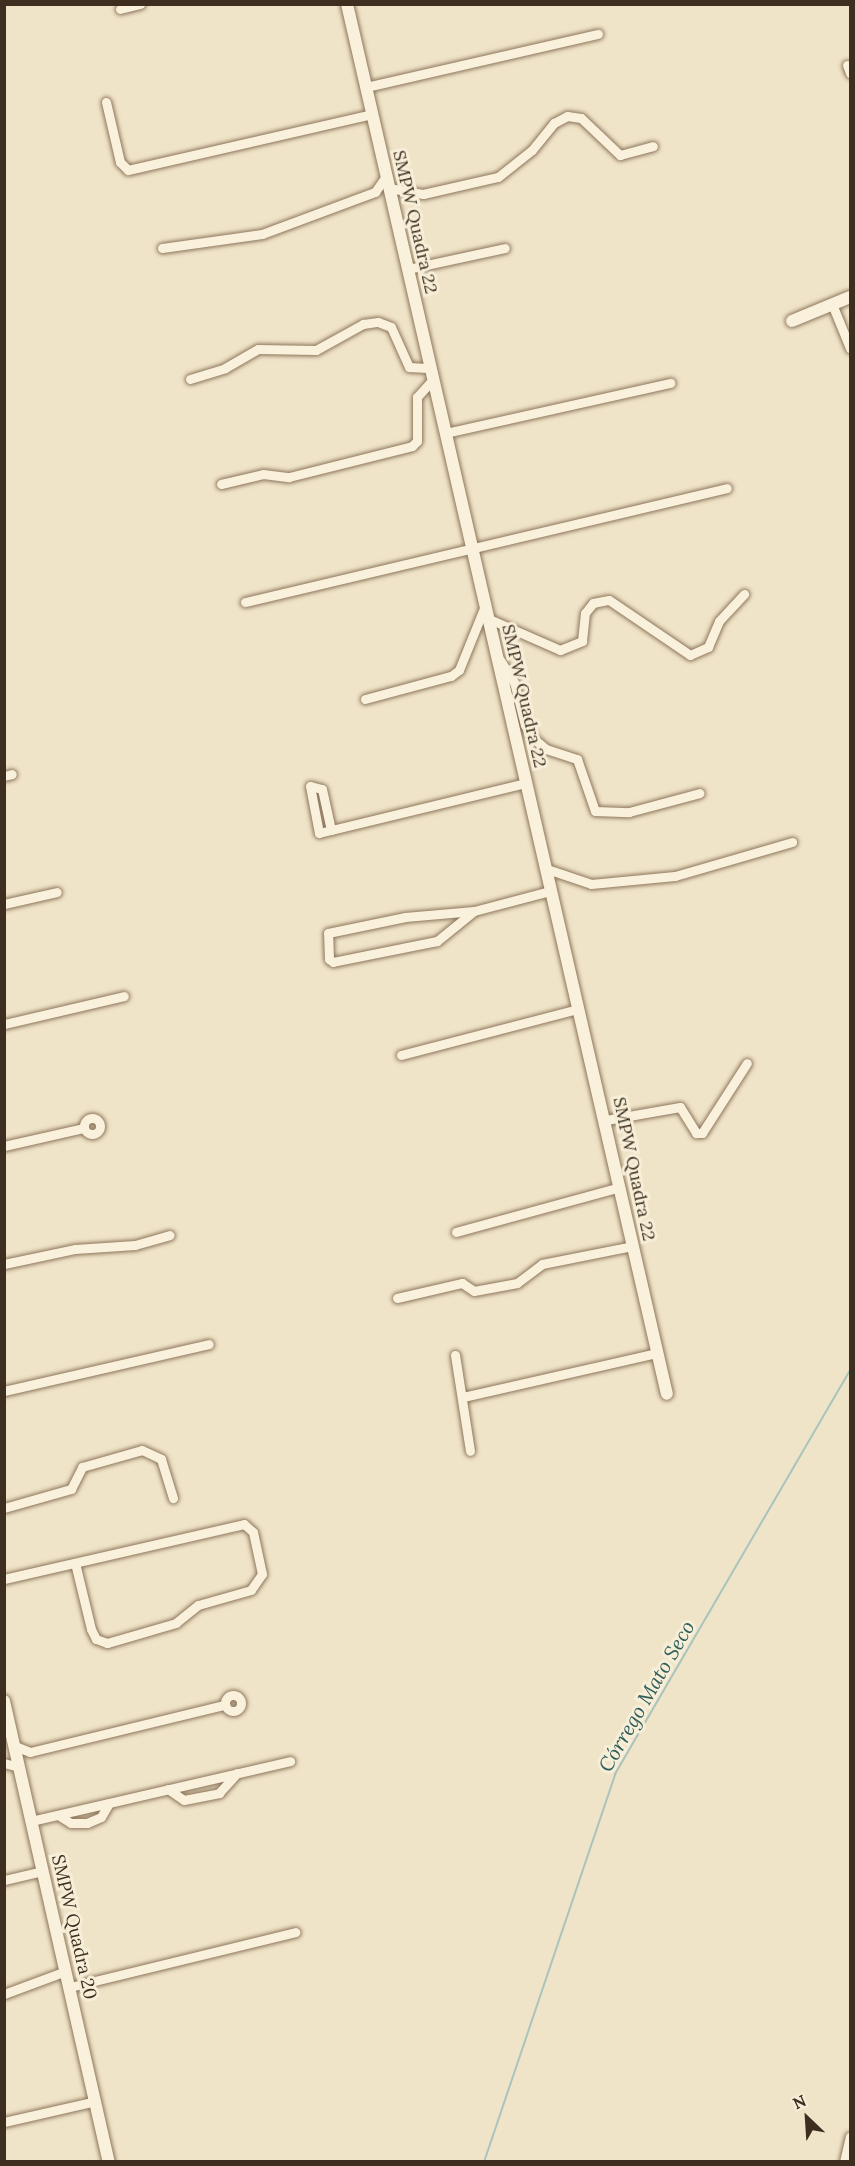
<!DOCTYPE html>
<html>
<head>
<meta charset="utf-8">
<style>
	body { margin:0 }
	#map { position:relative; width:855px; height:2166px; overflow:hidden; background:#f0e4c8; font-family:Lora,serif }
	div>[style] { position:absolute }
	.stream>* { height:2px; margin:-1px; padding:0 1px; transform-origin:1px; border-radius:1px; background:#a9c4bc }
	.roads { filter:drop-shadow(0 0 2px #8d765c) drop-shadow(0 0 2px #8d765c) }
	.street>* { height:9px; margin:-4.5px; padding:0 4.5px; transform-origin:4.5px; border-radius:4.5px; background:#faf1dc }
	.street>.ring { margin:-4.5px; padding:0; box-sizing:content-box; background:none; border:9px solid #faf1dc; border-radius:50% }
	.secondary>* { height:12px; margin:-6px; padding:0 6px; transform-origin:6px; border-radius:6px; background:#faf1dc }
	span { translate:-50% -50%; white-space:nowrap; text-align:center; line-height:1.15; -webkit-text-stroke:6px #f7eed8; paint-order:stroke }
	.street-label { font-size:18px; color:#3d2e20 }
	.water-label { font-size:20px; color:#2f5d5a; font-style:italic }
	.frame { position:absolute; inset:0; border:6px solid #3d2e20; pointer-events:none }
	.north { position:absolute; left:777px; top:2088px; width:60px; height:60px; -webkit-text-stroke:4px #f7eed8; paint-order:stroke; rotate:335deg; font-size:16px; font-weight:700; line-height:24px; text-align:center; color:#3d2e20 }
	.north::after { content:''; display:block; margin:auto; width:21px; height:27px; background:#3d2e20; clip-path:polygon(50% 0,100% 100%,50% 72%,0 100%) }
</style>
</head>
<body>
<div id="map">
	<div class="stream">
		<i style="left:484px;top:2162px;width:410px;rotate:-71.3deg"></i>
		<i style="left:615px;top:1774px;width:467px;rotate:-59.8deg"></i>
	</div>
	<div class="roads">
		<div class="street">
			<i style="left:120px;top:9px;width:21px;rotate:-14deg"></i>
			<i style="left:847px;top:65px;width:9px;rotate:69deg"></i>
			<i style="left:366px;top:87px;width:238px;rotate:-12.9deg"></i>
			<i style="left:106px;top:102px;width:62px;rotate:76.9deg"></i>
			<i style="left:120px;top:162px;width:11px;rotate:45deg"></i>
			<i style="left:128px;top:170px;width:250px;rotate:-12.9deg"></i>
			<i style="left:389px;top:188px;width:35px;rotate:10deg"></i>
			<i style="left:423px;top:194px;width:77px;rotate:-12.8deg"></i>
			<i style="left:498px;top:177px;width:43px;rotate:-38.5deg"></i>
			<i style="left:532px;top:150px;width:35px;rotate:-51deg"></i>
			<i style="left:554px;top:123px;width:15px;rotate:-28deg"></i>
			<i style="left:567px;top:116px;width:14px;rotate:8deg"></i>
			<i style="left:581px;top:118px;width:54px;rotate:43.5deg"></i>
			<i style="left:620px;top:155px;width:34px;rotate:-15deg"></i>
			<i style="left:162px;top:248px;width:101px;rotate:-8deg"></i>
			<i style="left:262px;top:234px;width:121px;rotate:-20.4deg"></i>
			<i style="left:375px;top:192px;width:19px;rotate:-55deg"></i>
			<i style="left:408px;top:269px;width:99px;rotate:-12.2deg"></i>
			<i style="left:832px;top:304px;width:48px;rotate:67.8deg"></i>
			<i style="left:190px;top:379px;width:37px;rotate:-17deg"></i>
			<i style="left:225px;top:368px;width:38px;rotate:-30deg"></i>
			<i style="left:258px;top:349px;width:58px;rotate:1deg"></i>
			<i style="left:316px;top:350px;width:54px;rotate:-29deg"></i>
			<i style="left:363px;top:324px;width:15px;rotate:-8deg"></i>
			<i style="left:378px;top:322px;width:14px;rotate:21deg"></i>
			<i style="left:391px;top:327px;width:44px;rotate:65.8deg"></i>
			<i style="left:409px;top:367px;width:22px;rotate:3deg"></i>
			<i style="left:446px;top:433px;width:230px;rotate:-12.6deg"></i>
			<i style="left:221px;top:484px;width:43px;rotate:-13.4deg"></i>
			<i style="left:263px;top:474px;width:26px;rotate:7deg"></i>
			<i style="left:289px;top:477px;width:127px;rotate:-14.1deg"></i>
			<i style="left:412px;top:446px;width:7px;rotate:-45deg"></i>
			<i style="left:417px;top:441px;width:44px;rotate:-90deg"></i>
			<i style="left:417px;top:397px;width:24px;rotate:-48deg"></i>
			<i style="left:245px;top:602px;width:495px;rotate:-13.3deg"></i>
			<i style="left:487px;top:618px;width:80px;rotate:23.7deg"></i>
			<i style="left:560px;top:650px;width:24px;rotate:-22deg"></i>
			<i style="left:582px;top:641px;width:28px;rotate:-84deg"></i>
			<i style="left:585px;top:613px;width:13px;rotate:-51deg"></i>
			<i style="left:593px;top:603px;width:16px;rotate:-11deg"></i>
			<i style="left:609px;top:600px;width:98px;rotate:34.2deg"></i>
			<i style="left:690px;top:655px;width:20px;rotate:-24deg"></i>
			<i style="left:708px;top:647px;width:28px;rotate:-67deg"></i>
			<i style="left:719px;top:621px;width:37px;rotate:-47deg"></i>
			<i style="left:500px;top:660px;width:26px;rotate:58deg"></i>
			<i style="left:514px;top:682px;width:44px;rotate:75.7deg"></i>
			<i style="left:525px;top:725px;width:17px;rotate:57deg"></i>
			<i style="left:534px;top:739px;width:16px;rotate:40deg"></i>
			<i style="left:546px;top:749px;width:33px;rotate:18deg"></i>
			<i style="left:577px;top:759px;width:55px;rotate:70.9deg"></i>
			<i style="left:595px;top:811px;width:34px;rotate:2deg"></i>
			<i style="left:629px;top:812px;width:73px;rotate:-15deg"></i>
			<i style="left:365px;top:699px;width:89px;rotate:-15deg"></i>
			<i style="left:451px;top:676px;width:10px;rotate:-37deg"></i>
			<i style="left:459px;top:670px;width:67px;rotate:-68deg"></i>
			<i style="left:4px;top:776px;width:8px;rotate:-14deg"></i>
			<i style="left:331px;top:830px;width:42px;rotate:-102.4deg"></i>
			<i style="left:322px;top:789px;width:12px;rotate:-166deg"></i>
			<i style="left:310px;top:786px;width:48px;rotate:79.2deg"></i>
			<i style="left:319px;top:833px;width:213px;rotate:-13.6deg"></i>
			<i style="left:547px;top:869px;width:46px;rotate:18.8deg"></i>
			<i style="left:591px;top:884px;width:84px;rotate:-5.4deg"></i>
			<i style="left:675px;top:876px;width:122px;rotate:-16.2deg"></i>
			<i style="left:4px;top:904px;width:54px;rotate:-12.8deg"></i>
			<i style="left:474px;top:911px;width:48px;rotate:141deg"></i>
			<i style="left:437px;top:941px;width:106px;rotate:168.6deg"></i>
			<i style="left:333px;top:962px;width:5px;rotate:-143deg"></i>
			<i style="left:329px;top:959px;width:26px;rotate:-92deg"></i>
			<i style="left:328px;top:933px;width:79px;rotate:-11.7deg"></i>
			<i style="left:405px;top:917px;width:69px;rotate:-5deg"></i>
			<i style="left:474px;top:911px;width:79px;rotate:-14.7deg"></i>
			<i style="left:4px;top:1024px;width:123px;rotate:-13.1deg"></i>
			<i style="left:401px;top:1055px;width:183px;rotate:-14.6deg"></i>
			<i class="ring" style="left:84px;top:1118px;width:7px;height:7px"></i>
			<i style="left:606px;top:1120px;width:75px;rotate:-10deg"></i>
			<i style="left:680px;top:1107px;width:31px;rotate:58deg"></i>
			<i style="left:696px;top:1133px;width:6px"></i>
			<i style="left:702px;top:1133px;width:83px;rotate:-57.3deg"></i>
			<i style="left:4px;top:1146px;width:81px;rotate:-12.8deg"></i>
			<i style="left:456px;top:1232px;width:170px;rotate:-15.3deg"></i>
			<i style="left:4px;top:1264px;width:73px;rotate:-11.9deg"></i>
			<i style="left:75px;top:1249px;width:60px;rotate:-3.8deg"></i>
			<i style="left:135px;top:1245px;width:36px;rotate:-16deg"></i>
			<i style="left:397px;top:1298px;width:67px;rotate:-13deg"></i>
			<i style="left:462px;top:1283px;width:14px;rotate:34deg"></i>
			<i style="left:474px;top:1291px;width:44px;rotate:-10.5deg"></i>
			<i style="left:517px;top:1283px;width:31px;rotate:-37deg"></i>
			<i style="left:542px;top:1264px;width:93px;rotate:-11.2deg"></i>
			<i style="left:455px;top:1355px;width:97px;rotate:81.1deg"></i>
			<i style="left:4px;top:1391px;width:210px;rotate:-12.9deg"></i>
			<i style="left:463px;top:1397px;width:199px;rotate:-12.8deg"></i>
			<i style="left:4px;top:1508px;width:70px;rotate:-15.8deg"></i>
			<i style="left:71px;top:1489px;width:25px;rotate:-63deg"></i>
			<i style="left:82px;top:1467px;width:62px;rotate:-15.8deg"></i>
			<i style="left:142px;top:1450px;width:21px;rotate:25deg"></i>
			<i style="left:161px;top:1459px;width:41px;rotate:72.9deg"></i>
			<i style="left:4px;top:1579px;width:246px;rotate:-12.9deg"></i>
			<i style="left:244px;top:1524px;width:12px;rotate:42deg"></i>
			<i style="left:253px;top:1532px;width:43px;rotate:77.9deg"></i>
			<i style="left:262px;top:1574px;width:19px;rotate:125deg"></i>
			<i style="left:251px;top:1590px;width:55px;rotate:164.2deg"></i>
			<i style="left:198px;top:1605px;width:28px;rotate:141deg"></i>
			<i style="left:176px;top:1623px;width:72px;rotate:163.8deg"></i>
			<i style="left:107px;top:1643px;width:12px;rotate:-160deg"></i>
			<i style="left:96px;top:1639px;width:11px;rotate:-117deg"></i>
			<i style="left:91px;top:1629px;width:68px;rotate:-103.6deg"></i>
			<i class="ring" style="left:225px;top:1695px;width:7px;height:7px"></i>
			<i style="left:15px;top:1746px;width:16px;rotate:22deg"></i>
			<i style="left:30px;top:1752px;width:201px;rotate:-13.6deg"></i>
			<i style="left:4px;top:1763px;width:16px;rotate:15deg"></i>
			<i style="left:168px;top:1789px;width:19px;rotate:35deg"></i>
			<i style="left:184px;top:1800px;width:36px;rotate:-11deg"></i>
			<i style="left:219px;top:1793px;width:27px;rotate:-48deg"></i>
			<i style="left:58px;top:1815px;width:15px;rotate:32deg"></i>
			<i style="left:71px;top:1823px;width:16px"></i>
			<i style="left:87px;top:1823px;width:15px;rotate:-23deg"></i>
			<i style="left:101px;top:1817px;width:16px;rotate:-60deg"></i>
			<i style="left:31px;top:1821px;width:266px;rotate:-13deg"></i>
			<i style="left:4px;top:1880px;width:39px;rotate:-13deg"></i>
			<i style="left:70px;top:1987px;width:232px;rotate:-13.7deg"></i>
			<i style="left:4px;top:1994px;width:66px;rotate:-20.4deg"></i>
			<i style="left:4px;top:2122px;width:94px;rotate:-12.9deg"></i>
			<i style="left:844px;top:2162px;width:26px;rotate:-77deg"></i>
		</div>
		<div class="secondary">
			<i style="left:347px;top:4px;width:1426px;rotate:77.04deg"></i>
			<i style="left:792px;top:321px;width:63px;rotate:-22.5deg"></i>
			<i style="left:4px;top:1701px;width:473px;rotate:77.2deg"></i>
		</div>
	</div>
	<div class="street-label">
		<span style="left:415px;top:222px;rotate:77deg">SMPW Quadra 22</span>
		<span style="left:524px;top:696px;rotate:77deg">SMPW Quadra 22</span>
		<span style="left:634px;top:1169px;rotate:78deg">SMPW Quadra 22</span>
		<span style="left:74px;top:1927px;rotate:77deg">SMPW Quadra 20</span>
	</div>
	<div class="water-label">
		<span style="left:646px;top:1696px;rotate:-60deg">Córrego Mato Seco</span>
	</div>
	<div class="frame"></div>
	<div class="north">N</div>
</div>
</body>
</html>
